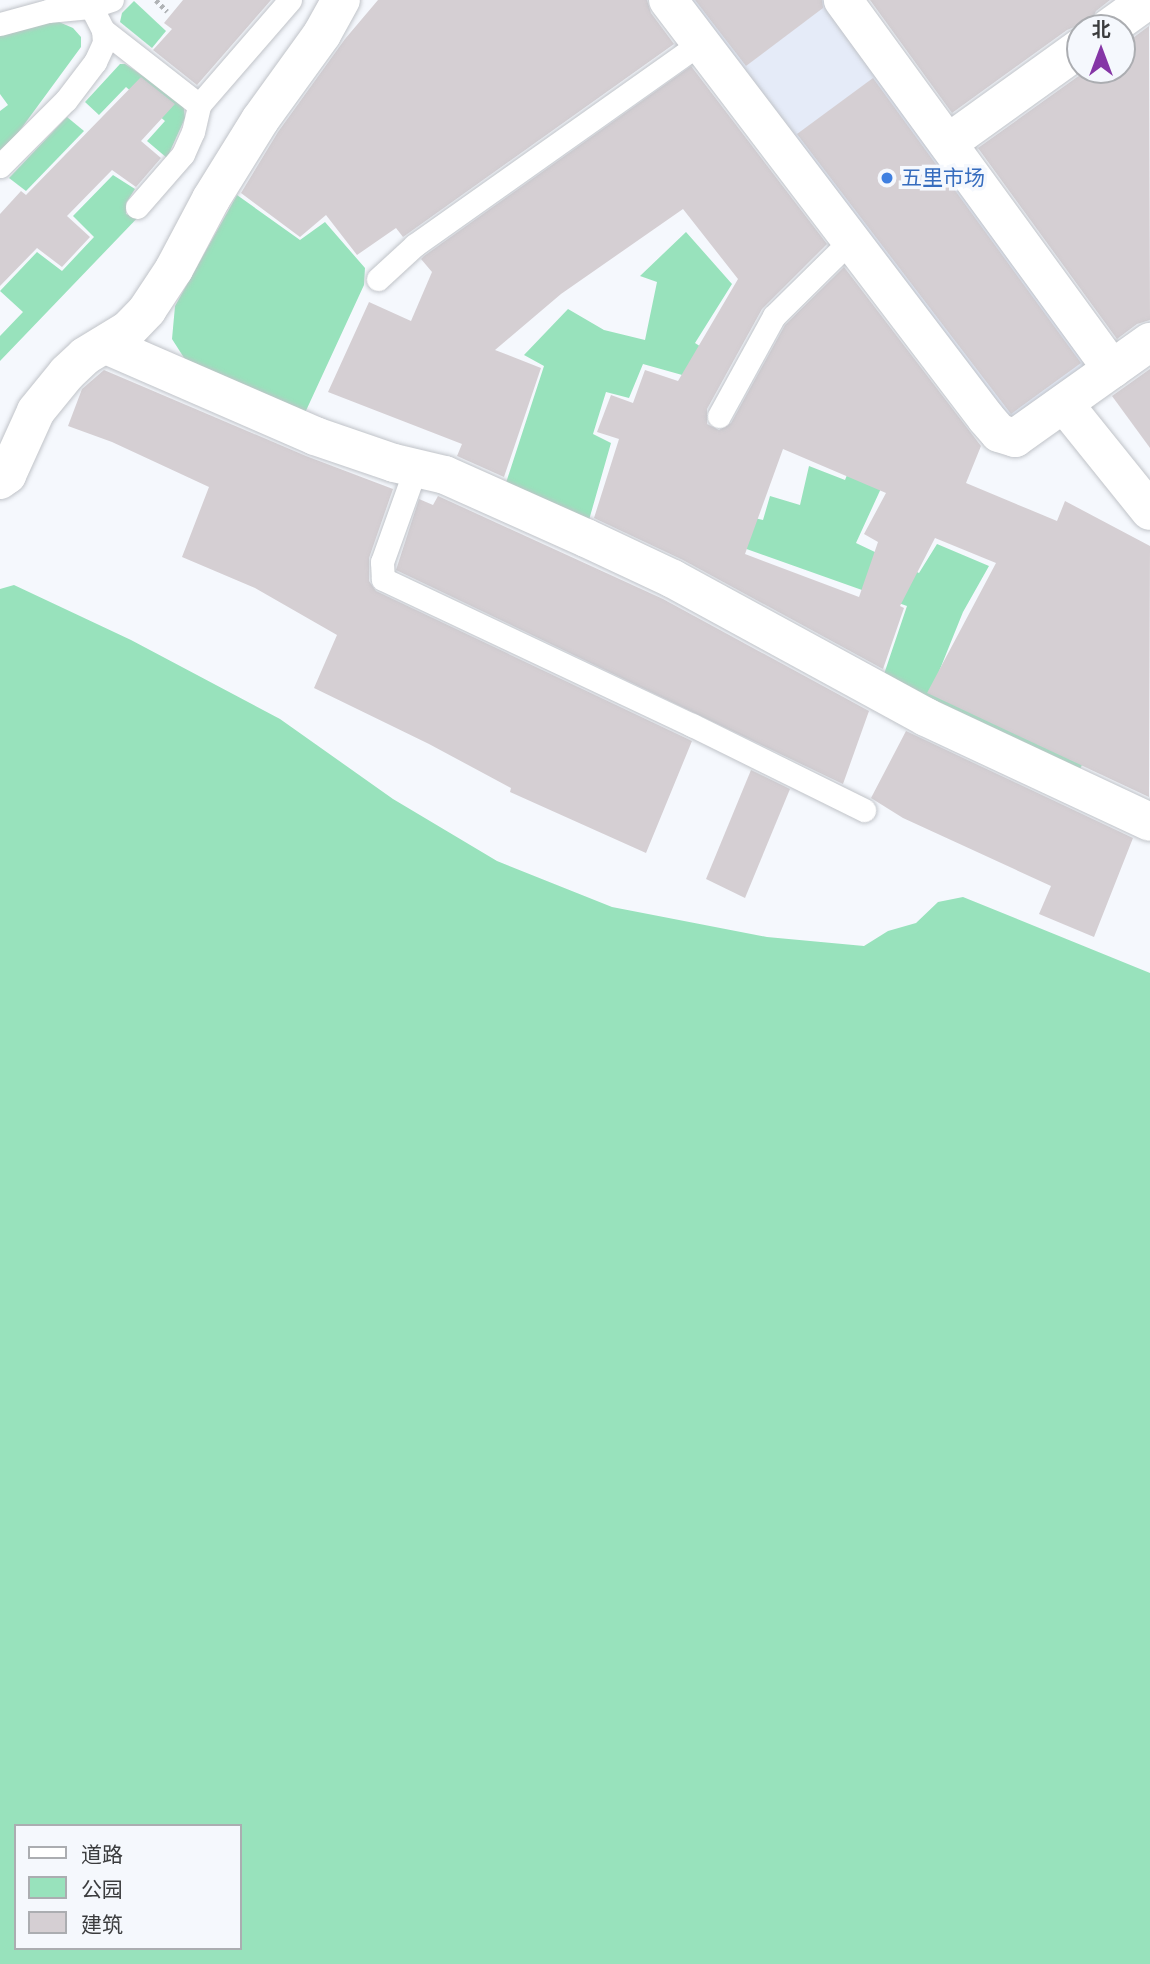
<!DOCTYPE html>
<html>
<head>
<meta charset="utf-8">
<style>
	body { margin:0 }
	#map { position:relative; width:1150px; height:1964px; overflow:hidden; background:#f5f8fd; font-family:Montserrat,"Noto Sans SC",sans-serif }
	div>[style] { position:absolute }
	.built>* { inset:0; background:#e5ebf8 }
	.green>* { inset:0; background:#98e2bc }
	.building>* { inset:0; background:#d5cfd3 }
	.path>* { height:4.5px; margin-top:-2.25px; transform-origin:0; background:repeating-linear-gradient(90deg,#b0b3b6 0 3.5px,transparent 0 7px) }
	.roads { filter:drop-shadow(0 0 2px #c0c3c8) drop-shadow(0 0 2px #c0c3c8) }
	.service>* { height:23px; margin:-11.5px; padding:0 11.5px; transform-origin:11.5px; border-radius:11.5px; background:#fff }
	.minor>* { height:38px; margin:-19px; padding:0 19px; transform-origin:19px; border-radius:19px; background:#fff }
	.dots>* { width:19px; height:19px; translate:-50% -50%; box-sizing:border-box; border:4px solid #f5f8fd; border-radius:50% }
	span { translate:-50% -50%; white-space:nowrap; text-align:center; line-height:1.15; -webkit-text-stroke:7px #f5f8fd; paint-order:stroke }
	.shop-label { font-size:21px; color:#366cbe }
	.left { translate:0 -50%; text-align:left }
	.legend { position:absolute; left:14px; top:1824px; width:228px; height:126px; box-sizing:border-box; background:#f5f8fd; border:2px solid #abadb1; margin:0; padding:9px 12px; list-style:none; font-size:21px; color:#3b3c3e }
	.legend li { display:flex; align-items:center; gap:14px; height:35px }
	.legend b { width:35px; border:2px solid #abadb1 }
	.north { position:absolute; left:1066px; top:14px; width:70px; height:70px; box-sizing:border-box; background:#f5f8fd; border:2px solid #abadb1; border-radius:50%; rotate:0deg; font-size:19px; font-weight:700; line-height:28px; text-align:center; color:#3b3c3e }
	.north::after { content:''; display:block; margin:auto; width:24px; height:32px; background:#8536a6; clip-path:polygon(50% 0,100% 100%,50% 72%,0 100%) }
</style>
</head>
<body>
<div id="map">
	<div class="built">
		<i style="clip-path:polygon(682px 0,823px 0,1090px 355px,1089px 363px,1012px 422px)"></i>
	</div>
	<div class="green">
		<i style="clip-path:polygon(134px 1px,166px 31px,152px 48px,120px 22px,122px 13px)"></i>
		<i style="clip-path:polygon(45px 22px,59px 22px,73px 28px,81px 37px,81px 47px,15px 137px,0 150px,0 111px,8px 105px,0 94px,0 33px)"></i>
		<i style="clip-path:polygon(120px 64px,125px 64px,183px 102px,185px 118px,167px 158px,147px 141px,165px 121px,126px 87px,99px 115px,85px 102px)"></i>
		<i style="clip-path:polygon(67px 117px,84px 131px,26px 191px,9px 178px)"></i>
		<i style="clip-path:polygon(113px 175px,135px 189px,126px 203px,126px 214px,134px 217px,144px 211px,0 361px,0 336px,23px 312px,0 291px,37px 252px,62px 271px,94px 237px,73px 216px)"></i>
		<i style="clip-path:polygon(237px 195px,300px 240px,325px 222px,365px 268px,364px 285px,304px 415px,188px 364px,172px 339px,175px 306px)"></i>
		<i style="clip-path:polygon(686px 232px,732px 284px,695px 343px,709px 352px,700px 380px,643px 364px,629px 398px,606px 392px,593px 434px,611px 443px,587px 527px,503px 492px,544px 366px,524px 355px,568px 309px,604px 330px,645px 340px,657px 282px,640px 276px)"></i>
		<i style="clip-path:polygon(857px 450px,889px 471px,856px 543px,919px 573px,937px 544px,989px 566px,963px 612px,938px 674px,1108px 708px,1076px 778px,880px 686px,907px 606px,741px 547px,750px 517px,763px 520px,770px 496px,800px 505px,809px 466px,845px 480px)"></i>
		<i style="clip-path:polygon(evenodd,14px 585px,131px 640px,280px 719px,393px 799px,497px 861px,612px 907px,767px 937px,864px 946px,888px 931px,916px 923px,938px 902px,963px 897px,1150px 973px,1150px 1964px,0 1964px,0 589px,14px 585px,16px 1826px,240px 1826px,240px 1948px,16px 1948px,16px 1826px)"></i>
	</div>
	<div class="building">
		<i style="clip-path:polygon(183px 0,271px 0,197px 85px,153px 50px,172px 29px,164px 23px)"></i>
		<i style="clip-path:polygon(378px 0,647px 0,651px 13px,674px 44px,403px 237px,396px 228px,357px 255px,326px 215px,300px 237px,241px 193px,278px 132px,345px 39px)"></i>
		<i style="clip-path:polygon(695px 0,822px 0,823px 8px,746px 66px)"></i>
		<i style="clip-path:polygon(870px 0,1110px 0,1096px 11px,1088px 28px,1077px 26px,1067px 30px,952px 113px)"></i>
		<i style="clip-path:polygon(1149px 26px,1150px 320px,1137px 324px,1117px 339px,978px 148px,1087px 70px,1122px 70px,1122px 46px)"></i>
		<i style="clip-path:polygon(evenodd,691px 66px,827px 244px,762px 309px,707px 409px,707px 424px,719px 430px,731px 423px,785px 325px,844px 267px,981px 446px,966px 483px,1057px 521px,1065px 501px,1150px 546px,1149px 797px,927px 693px,996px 563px,935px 538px,900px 606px,904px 608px,883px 669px,683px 560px,594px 518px,619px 439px,597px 432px,611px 395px,633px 403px,645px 370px,678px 381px,738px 279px,683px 209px,561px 294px,495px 350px,541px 368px,504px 477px,457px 456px,462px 444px,328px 392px,369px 302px,411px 321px,432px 272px,421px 259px,424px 256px,691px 66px,783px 449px,886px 493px,864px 534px,878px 542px,859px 597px,745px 554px,783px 449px)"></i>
		<i style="clip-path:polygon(141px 77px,175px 104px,141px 141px,161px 158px,136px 187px,112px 170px,67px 216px,90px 237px,62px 267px,37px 248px,0 286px,0 214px,21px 191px,26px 195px)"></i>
		<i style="clip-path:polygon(873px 78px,1081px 363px,1011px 414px,797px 134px)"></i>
		<i style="clip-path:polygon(1150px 369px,1150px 448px,1112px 396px)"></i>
		<i style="clip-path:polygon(104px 370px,306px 456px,393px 489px,369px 558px,369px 581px,376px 591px,692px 741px,646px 853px,510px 792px,511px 788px,429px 744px,314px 688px,337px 635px,255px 588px,182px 557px,209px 487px,112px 442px,68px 426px,82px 389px)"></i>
		<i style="clip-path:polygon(438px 496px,663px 599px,869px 711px,843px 784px,396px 570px,419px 499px,433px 505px)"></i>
		<i style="clip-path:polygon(906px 731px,1133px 838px,1094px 937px,1039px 914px,1051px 886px,903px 818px,871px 798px)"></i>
		<i style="clip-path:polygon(751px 770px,790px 789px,745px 898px,706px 879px)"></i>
	</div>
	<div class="path">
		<i style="left:156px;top:0;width:16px;rotate:45deg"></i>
	</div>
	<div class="roads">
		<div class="service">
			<i style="left:0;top:24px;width:50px;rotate:-15.2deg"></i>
			<i style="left:48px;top:11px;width:42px;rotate:-5.4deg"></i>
			<i style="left:90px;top:7px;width:23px;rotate:-18deg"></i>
			<i style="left:103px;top:30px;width:122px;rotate:38deg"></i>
			<i style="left:0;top:166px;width:93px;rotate:-45deg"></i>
			<i style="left:66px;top:100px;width:48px;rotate:-52.7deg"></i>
			<i style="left:95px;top:62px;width:21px;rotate:-65deg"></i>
			<i style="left:104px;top:43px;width:13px;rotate:-94deg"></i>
			<i style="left:103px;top:30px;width:34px;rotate:-117deg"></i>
			<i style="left:137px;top:207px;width:70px;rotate:-49deg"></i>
			<i style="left:183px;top:154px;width:24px;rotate:-66deg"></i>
			<i style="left:193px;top:132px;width:28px;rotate:-77deg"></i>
			<i style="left:199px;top:105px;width:139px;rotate:-49.1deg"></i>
			<i style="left:378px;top:279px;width:50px;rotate:-42.6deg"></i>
			<i style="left:415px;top:245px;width:349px;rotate:-35.3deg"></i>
			<i style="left:719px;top:416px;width:114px;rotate:-61.2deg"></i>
			<i style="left:774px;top:316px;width:108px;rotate:-44.6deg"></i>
			<i style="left:416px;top:467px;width:101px;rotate:109.7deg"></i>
			<i style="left:382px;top:562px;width:17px;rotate:87deg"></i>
			<i style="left:383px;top:579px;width:342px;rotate:25.3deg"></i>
			<i style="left:692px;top:725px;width:192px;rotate:26.3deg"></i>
		</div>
		<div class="minor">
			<i style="left:668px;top:0;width:525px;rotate:52.74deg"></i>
			<i style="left:986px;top:418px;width:20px;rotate:49deg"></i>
			<i style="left:999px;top:433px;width:17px;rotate:17deg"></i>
			<i style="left:1015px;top:438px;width:119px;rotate:-35.4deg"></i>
			<i style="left:1112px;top:369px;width:457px;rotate:-126.1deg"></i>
			<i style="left:1109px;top:28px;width:48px;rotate:-35.7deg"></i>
			<i style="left:948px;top:143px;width:163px;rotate:-35.7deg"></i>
			<i style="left:106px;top:345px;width:228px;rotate:23.5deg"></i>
			<i style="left:315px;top:436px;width:83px;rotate:18.9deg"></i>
			<i style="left:394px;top:463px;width:52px;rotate:13.2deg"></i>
			<i style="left:445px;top:475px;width:154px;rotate:24.1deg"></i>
			<i style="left:586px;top:538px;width:96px;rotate:25.2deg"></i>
			<i style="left:673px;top:579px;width:288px;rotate:28.6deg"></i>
			<i style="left:926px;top:717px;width:247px;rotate:25.1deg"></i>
			<i style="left:1112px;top:369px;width:47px;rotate:-35.4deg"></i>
			<i style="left:1064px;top:404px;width:137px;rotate:51.2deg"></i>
			<i style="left:0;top:480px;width:9px;rotate:-36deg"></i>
			<i style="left:7px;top:475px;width:70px;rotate:-65.6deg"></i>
			<i style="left:36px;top:411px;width:49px;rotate:-50.8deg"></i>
			<i style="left:67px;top:373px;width:25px;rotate:-43deg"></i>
			<i style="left:85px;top:356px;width:50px;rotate:-31.2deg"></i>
			<i style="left:128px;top:330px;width:28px;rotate:-46deg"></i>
			<i style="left:147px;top:310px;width:49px;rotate:-56.6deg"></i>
			<i style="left:174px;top:269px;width:79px;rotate:-62.1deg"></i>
			<i style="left:211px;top:199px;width:93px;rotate:-58.2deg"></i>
			<i style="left:260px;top:120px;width:106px;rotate:-54.2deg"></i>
			<i style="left:322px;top:34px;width:39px;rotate:-61deg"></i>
		</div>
	</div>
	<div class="dots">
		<i style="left:887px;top:178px;background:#3f7fe0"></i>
	</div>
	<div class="shop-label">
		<span class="left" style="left:901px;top:178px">五里市场</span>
	</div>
	<ul class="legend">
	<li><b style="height:9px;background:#fff"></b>道路</li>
	<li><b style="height:19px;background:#98e2bc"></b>公园</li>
	<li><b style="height:19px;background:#d5cfd3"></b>建筑</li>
	</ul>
	<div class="north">北</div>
</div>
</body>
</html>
